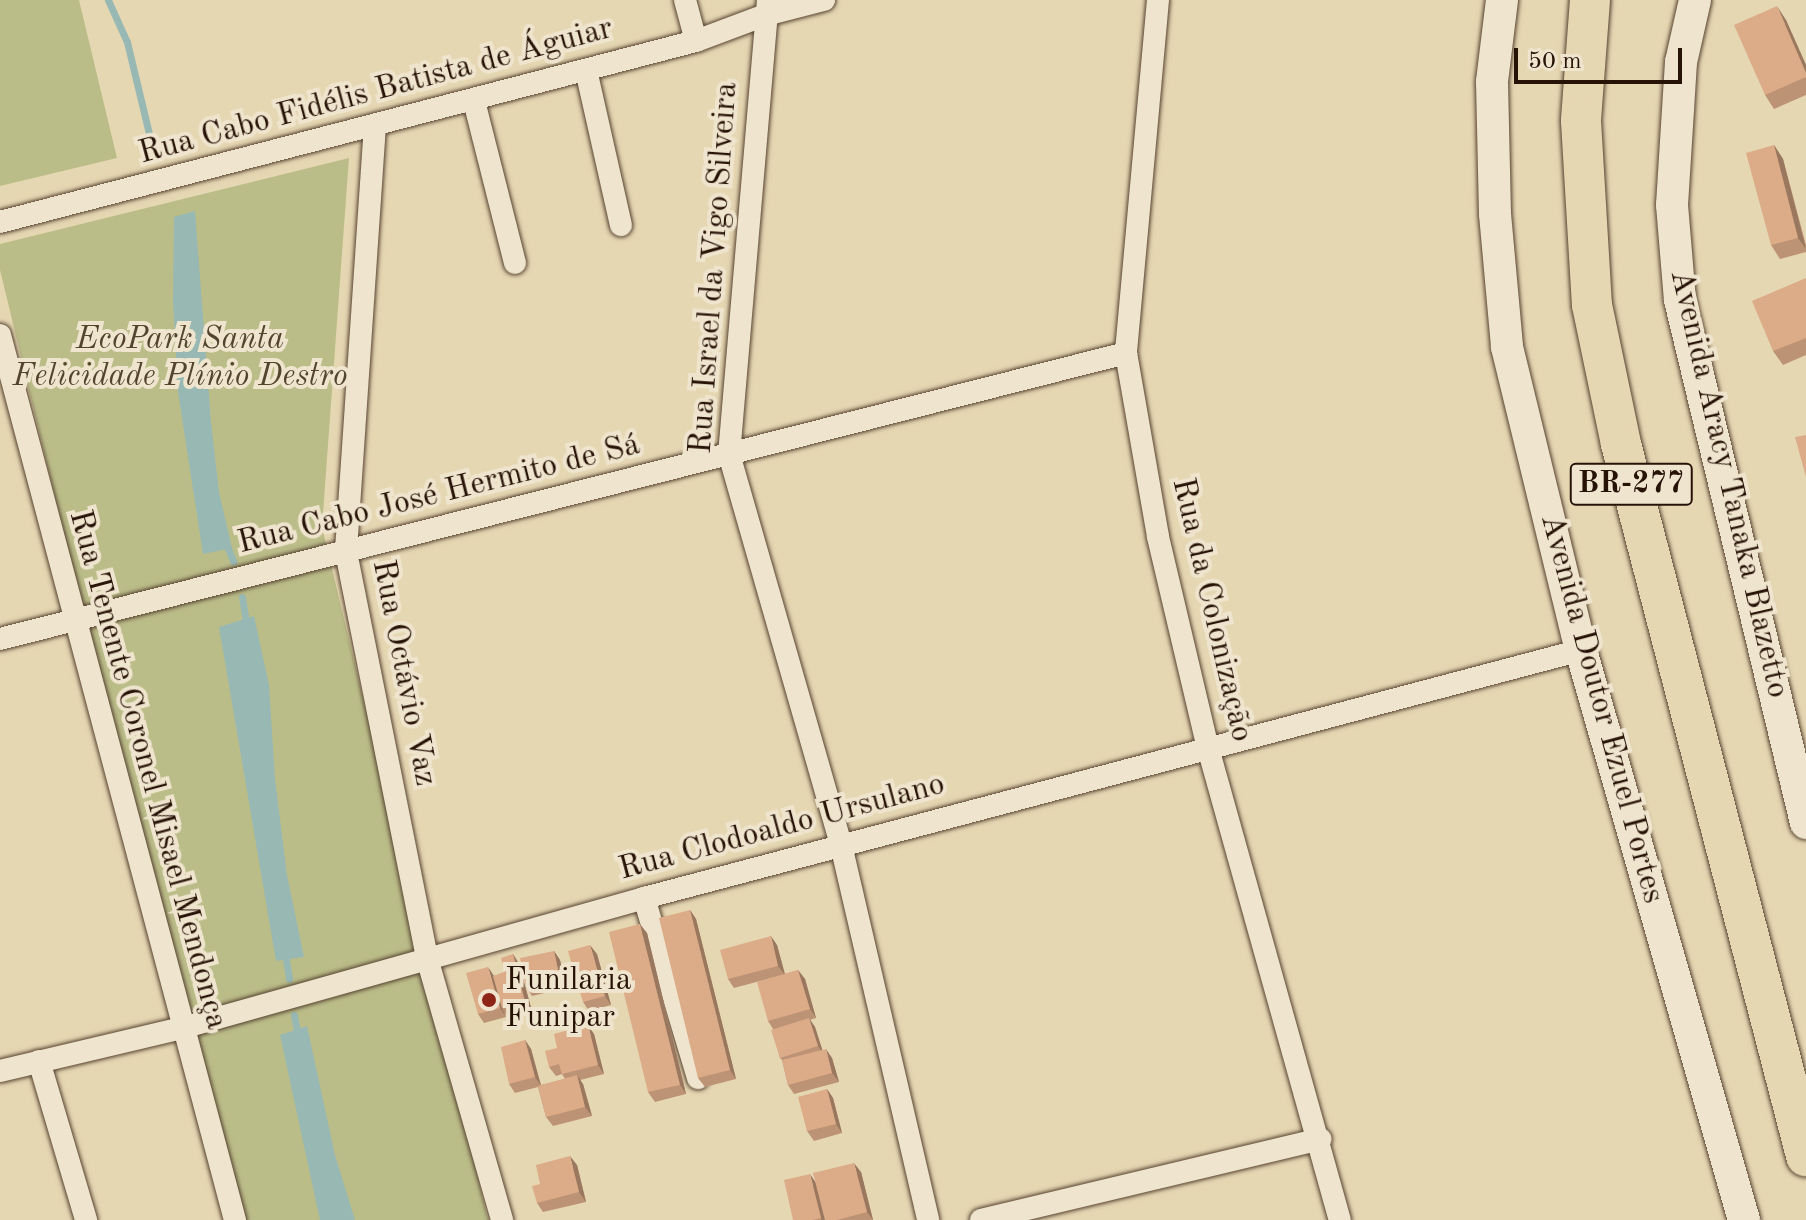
<!DOCTYPE html>
<html>
<head>
<meta charset="utf-8">
<style>
	body { margin:0 }
	#map { position:relative; width:1806px; height:1220px; overflow:hidden; background:#e6d7b3; font-family:"Old Standard TT",serif }
	div>[style] { position:absolute }
	.green>* { inset:0; background:#bbbd89 }
	.water>* { inset:0; background:#98b8b4 }
	.stream>* { height:7px; margin:-3.5px; padding:0 3.5px; transform-origin:3.5px; border-radius:3.5px; background:#98b8b4 }
	.roads { filter:drop-shadow(0 0 2px #574331) drop-shadow(0 0 2px #574331) }
	.street>* { height:22px; margin:-11px; padding:0 11px; transform-origin:11px; border-radius:11px; background:#efe5ce }
	.secondary>* { height:32px; margin:-16px; padding:0 16px; transform-origin:16px; border-radius:16px; background:#efe5ce }
	.highway>* { height:40px; margin:-20px; padding:0 20px; transform-origin:20px; border-radius:20px; background:#e6d7b3 }
	.wall>* { inset:0; background:#bd9375 }
	.shaded-wall>* { inset:0; background:#9a785f }
	.building>* { inset:0; background:#dcab88 }
	.dots>* { width:22px; height:22px; translate:-50% -50%; box-sizing:border-box; border:4px solid #efe5ce; border-radius:50% }
	span { translate:-50% -50%; white-space:nowrap; text-align:center; line-height:1.15; -webkit-text-stroke:8px #efe5ce; paint-order:stroke }
	.shield-label span { padding:2px 6px; background:#efe5ce; border:2px solid; border-radius:6px; -webkit-text-stroke-width:0 }
	.shield-label { font-size:30px; color:#271206; font-weight:700 }
	.street-label { font-size:32px; color:#271206 }
	.park-label { font-size:32px; color:#53452d; font-style:italic }
	.poi-label { font-size:32px; color:#271206 }
	.left { translate:0 -50%; text-align:left }
	.scale { position:absolute; left:1514px; top:48px; width:168px; height:36px; box-sizing:border-box; border:4px solid #271206; border-top:0; padding-left:10px; font-size:24px; line-height:28px; white-space:nowrap; color:#271206; -webkit-text-stroke:6px #efe5ce; paint-order:stroke }
</style>
</head>
<body>
<div id="map">
	<div class="green">
		<i style="clip-path:polygon(0 0,79px 0,117px 158px,0 186px)"></i>
		<i style="clip-path:polygon(349px 158px,322px 527px,488px 1220px,230px 1220px,0 270px,0 244px)"></i>
	</div>
	<div class="water">
		<i style="clip-path:polygon(195px 211px,211px 422px,219px 492px,232px 548px,203px 554px,178px 392px,173px 301px,174px 217px)"></i>
		<i style="clip-path:polygon(254px 616px,269px 685px,275px 779px,287px 875px,304px 957px,276px 961px,219px 627px)"></i>
		<i style="clip-path:polygon(307px 1026px,335px 1155px,355px 1220px,320px 1220px,280px 1035px)"></i>
	</div>
	<div class="stream">
		<i style="left:108px;top:0;width:46px;rotate:65.7deg"></i>
		<i style="left:127px;top:42px;width:103px;rotate:76.5deg"></i>
		<i style="left:225px;top:541px;width:22px;rotate:68deg"></i>
		<i style="left:242px;top:597px;width:30px;rotate:81deg"></i>
		<i style="left:285px;top:953px;width:26px;rotate:81deg"></i>
		<i style="left:294px;top:1015px;width:22px;rotate:80deg"></i>
	</div>
	<div class="roads">
		<div class="street">
			<i style="left:685px;top:0;width:42px;rotate:75deg"></i>
			<i style="left:768px;top:0;width:456px;rotate:94.9deg"></i>
			<i style="left:729px;top:454px;width:407px;rotate:74deg"></i>
			<i style="left:841px;top:845px;width:385px;rotate:76.9deg"></i>
			<i style="left:1158px;top:0;width:354px;rotate:95.2deg"></i>
			<i style="left:1126px;top:353px;width:187px;rotate:80.1deg"></i>
			<i style="left:1158px;top:537px;width:217px;rotate:76.7deg"></i>
			<i style="left:1208px;top:748px;width:490px;rotate:74.4deg"></i>
			<i style="left:586px;top:70px;width:159px;rotate:77.3deg"></i>
			<i style="left:474px;top:101px;width:167px;rotate:75.8deg"></i>
			<i style="left:375px;top:125px;width:428px;rotate:93.9deg"></i>
			<i style="left:346px;top:552px;width:414px;rotate:78.7deg"></i>
			<i style="left:427px;top:958px;width:273px;rotate:74deg"></i>
			<i style="left:0;top:222px;width:719px;rotate:-14.58deg"></i>
			<i style="left:696px;top:41px;width:74px;rotate:-20.6deg"></i>
			<i style="left:765px;top:15px;width:61px;rotate:-14.3deg"></i>
			<i style="left:0;top:335px;width:916px;rotate:75.13deg"></i>
			<i style="left:0;top:639px;width:1162px;rotate:-14.25deg"></i>
			<i style="left:644px;top:898px;width:188px;rotate:73.3deg"></i>
			<i style="left:39px;top:1061px;width:166px;rotate:73.5deg"></i>
			<i style="left:0;top:1071px;width:187px;rotate:-13.3deg"></i>
			<i style="left:182px;top:1028px;width:480px;rotate:-15.7deg"></i>
			<i style="left:644px;top:898px;width:969px;rotate:-14.82deg"></i>
			<i style="left:981px;top:1220px;width:349px;rotate:-13.4deg"></i>
		</div>
		<div class="secondary">
			<i style="left:1502px;top:0;width:83px;rotate:97deg"></i>
			<i style="left:1492px;top:82px;width:132px;rotate:88.7deg"></i>
			<i style="left:1495px;top:214px;width:134px;rotate:84.8deg"></i>
			<i style="left:1507px;top:347px;width:312px;rotate:76.3deg"></i>
			<i style="left:1581px;top:650px;width:593px;rotate:74.04deg"></i>
			<i style="left:1695px;top:0;width:64px;rotate:102.7deg"></i>
			<i style="left:1681px;top:62px;width:143px;rotate:93.6deg"></i>
			<i style="left:1672px;top:205px;width:95px;rotate:85.2deg"></i>
			<i style="left:1680px;top:300px;width:538px;rotate:76.45deg"></i>
		</div>
		<div class="highway">
			<i style="left:1590px;top:0;width:121px;rotate:94.3deg"></i>
			<i style="left:1581px;top:121px;width:184px;rotate:86.6deg"></i>
			<i style="left:1592px;top:305px;width:142px;rotate:78.2deg"></i>
			<i style="left:1621px;top:444px;width:736px;rotate:75.43deg"></i>
		</div>
	</div>
	<div class="wall">
		<i style="clip-path:polygon(1786px 20px,1806px 65px,1806px 95px,1774px 109px,1765px 95px)"></i>
		<i style="clip-path:polygon(1774px 145px,1783px 159px,1806px 245px,1806px 252px,1780px 259px,1771px 245px)"></i>
		<i style="clip-path:polygon(1806px 278px,1806px 355px,1783px 365px,1773px 351px)"></i>
		<i style="clip-path:polygon(690px 910px,696px 919px,736px 1079px,705px 1087px,698px 1078px)"></i>
		<i style="clip-path:polygon(647px 933px,686px 1094px,655px 1102px,648px 1092px)"></i>
		<i style="clip-path:polygon(777px 945px,785px 974px,798px 970px,805px 979px,816px 1018px,810px 1020px,815px 1027px,822px 1050px,832px 1058px,839px 1082px,794px 1094px,788px 1085px,782px 1060px,780px 1058px,773px 1029px,768px 1021px,775px 977px,734px 988px,728px 979px)"></i>
		<i style="clip-path:polygon(554px 951px,560px 960px,566px 988px,532px 996px,526px 987px)"></i>
		<i style="clip-path:polygon(513px 954px,519px 964px,532px 1011px,508px 1017px,505px 1013px,506px 1017px,484px 1023px,478px 1014px,494px 976px,505px 972px)"></i>
		<i style="clip-path:polygon(597px 954px,611px 1005px,589px 1011px,583px 1002px)"></i>
		<i style="clip-path:polygon(594px 1034px,604px 1074px,580px 1080px,583px 1084px,592px 1116px,553px 1126px,546px 1117px,538px 1087px,515px 1093px,509px 1084px,525px 1040px,531px 1049px,541px 1085px,565px 1079px,562px 1074px,556px 1076px,549px 1067px,557px 1048px)"></i>
		<i style="clip-path:polygon(827px 1089px,833px 1098px,842px 1133px,814px 1141px,807px 1131px)"></i>
		<i style="clip-path:polygon(577px 1165px,586px 1202px,543px 1212px,537px 1203px,540px 1184px)"></i>
		<i style="clip-path:polygon(861px 1172px,873px 1220px,793px 1220px,816px 1182px)"></i>
	</div>
	<div class="shaded-wall">
		<i style="clip-path:polygon(1777px 6px,1786px 20px,1806px 65px,1806px 73px)"></i>
		<i style="clip-path:polygon(1774px 145px,1783px 159px,1806px 249px,1798px 238px)"></i>
		<i style="clip-path:polygon(690px 910px,696px 919px,736px 1079px,730px 1070px)"></i>
		<i style="clip-path:polygon(640px 924px,647px 933px,686px 1094px,680px 1085px)"></i>
		<i style="clip-path:polygon(771px 936px,777px 945px,785px 975px,778px 966px)"></i>
		<i style="clip-path:polygon(590px 945px,597px 954px,611px 1005px,605px 996px)"></i>
		<i style="clip-path:polygon(554px 951px,560px 960px,566px 988px,560px 979px)"></i>
		<i style="clip-path:polygon(513px 954px,519px 964px,532px 1011px,525px 1002px)"></i>
		<i style="clip-path:polygon(488px 967px,494px 976px,502px 1008px,506px 1017px,500px 1008px)"></i>
		<i style="clip-path:polygon(798px 970px,805px 979px,816px 1018px,810px 1009px)"></i>
		<i style="clip-path:polygon(809px 1018px,815px 1027px,824px 1055px,818px 1046px)"></i>
		<i style="clip-path:polygon(588px 1025px,594px 1034px,604px 1074px,598px 1065px)"></i>
		<i style="clip-path:polygon(525px 1040px,531px 1049px,541px 1086px,535px 1077px)"></i>
		<i style="clip-path:polygon(826px 1049px,832px 1058px,839px 1082px,832px 1073px)"></i>
		<i style="clip-path:polygon(577px 1075px,583px 1084px,592px 1116px,585px 1107px)"></i>
		<i style="clip-path:polygon(827px 1089px,833px 1098px,842px 1133px,836px 1124px)"></i>
		<i style="clip-path:polygon(570px 1156px,577px 1165px,586px 1202px,579px 1192px)"></i>
		<i style="clip-path:polygon(854px 1163px,861px 1172px,873px 1220px,867px 1212px)"></i>
		<i style="clip-path:polygon(810px 1174px,816px 1183px,825px 1220px,822px 1220px,821px 1218px)"></i>
	</div>
	<div class="building">
		<i style="clip-path:polygon(1777px 6px,1806px 73px,1806px 77px,1765px 95px,1734px 25px)"></i>
		<i style="clip-path:polygon(1774px 145px,1798px 238px,1771px 245px,1746px 153px)"></i>
		<i style="clip-path:polygon(1806px 278px,1806px 338px,1773px 351px,1752px 301px)"></i>
		<i style="clip-path:polygon(1806px 435px,1806px 477px,1795px 437px)"></i>
		<i style="clip-path:polygon(690px 910px,730px 1070px,698px 1078px,659px 918px)"></i>
		<i style="clip-path:polygon(640px 924px,680px 1085px,648px 1092px,609px 932px)"></i>
		<i style="clip-path:polygon(771px 936px,778px 966px,728px 979px,720px 950px)"></i>
		<i style="clip-path:polygon(590px 945px,605px 996px,583px 1002px,568px 951px)"></i>
		<i style="clip-path:polygon(554px 951px,560px 979px,526px 987px,520px 958px)"></i>
		<i style="clip-path:polygon(513px 954px,525px 1002px,502px 1008px,493px 976px,505px 972px,501px 958px)"></i>
		<i style="clip-path:polygon(488px 967px,500px 1008px,478px 1014px,466px 973px)"></i>
		<i style="clip-path:polygon(798px 970px,810px 1009px,768px 1021px,757px 982px)"></i>
		<i style="clip-path:polygon(809px 1018px,818px 1046px,780px 1058px,771px 1030px)"></i>
		<i style="clip-path:polygon(588px 1025px,598px 1065px,562px 1074px,559px 1064px,549px 1067px,545px 1051px,557px 1048px,554px 1034px)"></i>
		<i style="clip-path:polygon(525px 1040px,535px 1077px,509px 1084px,501px 1047px)"></i>
		<i style="clip-path:polygon(826px 1049px,832px 1073px,788px 1085px,782px 1060px)"></i>
		<i style="clip-path:polygon(577px 1075px,585px 1107px,546px 1117px,538px 1086px)"></i>
		<i style="clip-path:polygon(827px 1089px,836px 1124px,807px 1131px,798px 1097px)"></i>
		<i style="clip-path:polygon(570px 1156px,579px 1192px,537px 1203px,532px 1186px,540px 1184px,536px 1165px)"></i>
		<i style="clip-path:polygon(854px 1163px,867px 1212px,837px 1220px,825px 1220px,813px 1173px)"></i>
		<i style="clip-path:polygon(810px 1174px,821px 1218px,813px 1220px,793px 1220px,784px 1180px)"></i>
	</div>
	<div class="dots">
		<i style="left:489px;top:1000px;background:#8f2418"></i>
	</div>
	<div class="shield-label">
		<span style="left:1631px;top:484px">BR-277</span>
	</div>
	<div class="street-label">
		<span style="left:376px;top:92px;rotate:-15deg">Rua Cabo Fidélis Batista de Águiar</span>
		<span style="left:715px;top:268px;rotate:-86deg">Rua Israel da Vigo Silveira</span>
		<span style="left:1728px;top:484px;rotate:77deg">Avenida Aracy Tanaka Blazetto</span>
		<span style="left:439px;top:495px;rotate:-14deg">Rua Cabo José Hermito de Sá</span>
		<span style="left:1211px;top:610px;rotate:77deg">Rua da Colonização</span>
		<span style="left:403px;top:673px;rotate:79deg">Rua Octávio Vaz</span>
		<span style="left:1601px;top:709px;rotate:75deg">Avenida Doutor Ezuel Portes</span>
		<span style="left:147px;top:770px;rotate:75deg">Rua Tenente Coronel Misael Mendonça</span>
		<span style="left:782px;top:828px;rotate:-15deg">Rua Clodoaldo Ursulano</span>
	</div>
	<div class="park-label">
		<span style="left:180px;top:359px">EcoPark Santa<br>Felicidade Plínio Destro</span>
	</div>
	<div class="poi-label">
		<span class="left" style="left:505px;top:1000px">Funilaria<br>Funipar</span>
	</div>
	<div class="scale">50 m</div>
</div>
</body>
</html>
